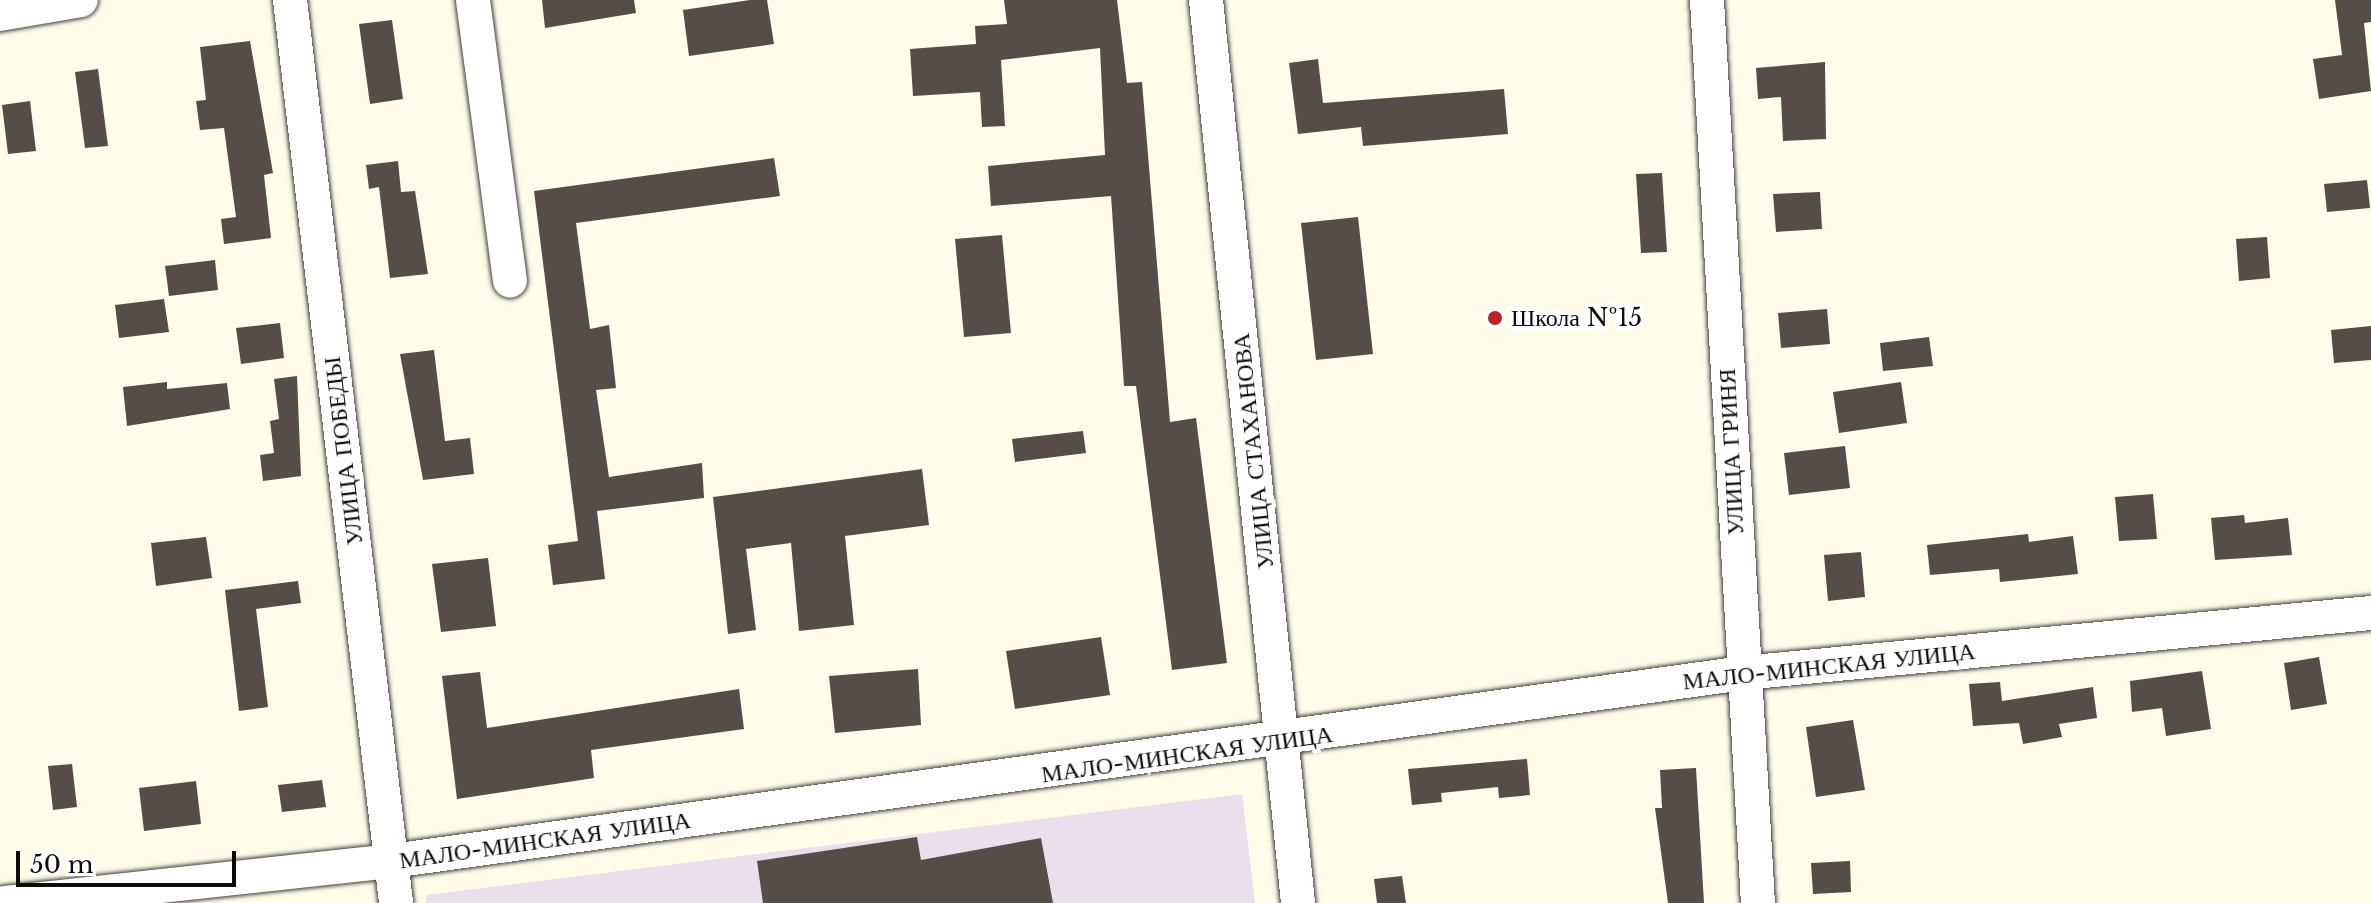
<!DOCTYPE html>
<html>
<head>
<meta charset="utf-8">
<style>
	body { margin:0 }
	#map { position:relative; width:2371px; height:903px; overflow:hidden; background:#fffcea; font-family:"Libre Baskerville",serif }
	div>[style] { position:absolute }
	.industrial>* { inset:0; background:#eae0eb }
	.building>* { inset:0; background:#544d48 }
	.roads { filter:drop-shadow(0 0 2px #3f3f3f) drop-shadow(0 0 2px #3f3f3f) }
	.minor>* { height:34px; margin:-17px; padding:0 17px; transform-origin:17px; border-radius:17px; background:#fff }
	.dots>* { width:22px; height:22px; translate:-50% -50%; box-sizing:border-box; border:4px solid #fff; border-radius:50% }
	span { translate:-50% -50%; white-space:nowrap; text-align:center; line-height:1.15; -webkit-text-stroke:8px #fff; paint-order:stroke }
	.poi-label { font-size:24px; color:#0c0c0c }
	.left { translate:0 -50%; text-align:left }
	.street-label { font-size:24px; color:#0c0c0c }
	.scale { position:absolute; left:16px; top:851px; width:220px; height:36px; box-sizing:border-box; border:4px solid #0c0c0c; border-top:0; padding-left:10px; font-size:24px; line-height:28px; white-space:nowrap; color:#0c0c0c; -webkit-text-stroke:6px #fff; paint-order:stroke }
</style>
</head>
<body>
<div id="map">
	<div class="industrial">
		<i style="clip-path:polygon(1242px 794px,1255px 903px,426px 903px,426px 895px)"></i>
	</div>
	<div class="building">
		<i style="clip-path:polygon(542px 0,634px 0,636px 13px,545px 28px)"></i>
		<i style="clip-path:polygon(750px 0,767px 0,774px 44px,689px 56px,683px 10px)"></i>
		<i style="clip-path:polygon(1004px 0,1117px 0,1127px 83px,1142px 82px,1170px 422px,1196px 418px,1227px 663px,1172px 670px,1136px 386px,1124px 386px,1111px 196px,991px 206px,988px 166px,1105px 155px,1100px 48px,1001px 60px,1005px 126px,982px 127px,980px 92px,913px 96px,910px 49px,976px 44px,975px 26px,1007px 24px)"></i>
		<i style="clip-path:polygon(2335px 0,2371px 0,2371px 22px,2364px 23px,2371px 91px,2319px 99px,2313px 59px,2342px 55px)"></i>
		<i style="clip-path:polygon(392px 20px,403px 99px,370px 104px,359px 24px)"></i>
		<i style="clip-path:polygon(250px 41px,273px 173px,264px 175px,271px 238px,224px 244px,221px 219px,236px 217px,224px 128px,200px 130px,196px 101px,206px 100px,200px 47px)"></i>
		<i style="clip-path:polygon(1318px 59px,1323px 103px,1504px 89px,1508px 134px,1363px 146px,1361px 127px,1298px 134px,1289px 63px)"></i>
		<i style="clip-path:polygon(1825px 62px,1826px 139px,1783px 141px,1781px 97px,1758px 99px,1756px 68px)"></i>
		<i style="clip-path:polygon(98px 69px,108px 146px,85px 148px,75px 72px)"></i>
		<i style="clip-path:polygon(30px 101px,36px 151px,8px 154px,2px 105px)"></i>
		<i style="clip-path:polygon(774px 158px,780px 196px,576px 223px,590px 329px,609px 325px,616px 388px,596px 390px,609px 477px,702px 463px,704px 498px,597px 511px,605px 579px,553px 585px,548px 545px,578px 541px,534px 191px)"></i>
		<i style="clip-path:polygon(398px 161px,401px 192px,415px 191px,428px 274px,390px 278px,379px 187px,369px 189px,366px 165px)"></i>
		<i style="clip-path:polygon(1662px 173px,1667px 252px,1641px 253px,1636px 174px)"></i>
		<i style="clip-path:polygon(2367px 180px,2370px 208px,2327px 212px,2324px 184px)"></i>
		<i style="clip-path:polygon(1820px 192px,1822px 229px,1776px 232px,1773px 194px)"></i>
		<i style="clip-path:polygon(1358px 217px,1373px 354px,1316px 360px,1301px 223px)"></i>
		<i style="clip-path:polygon(1002px 235px,1011px 333px,964px 337px,955px 239px)"></i>
		<i style="clip-path:polygon(2267px 237px,2270px 278px,2239px 281px,2236px 239px)"></i>
		<i style="clip-path:polygon(215px 260px,218px 290px,169px 296px,165px 266px)"></i>
		<i style="clip-path:polygon(164px 299px,169px 332px,119px 338px,115px 305px)"></i>
		<i style="clip-path:polygon(1827px 309px,1830px 344px,1781px 348px,1778px 313px)"></i>
		<i style="clip-path:polygon(280px 323px,284px 358px,241px 364px,236px 328px)"></i>
		<i style="clip-path:polygon(2371px 326px,2371px 360px,2334px 363px,2331px 330px)"></i>
		<i style="clip-path:polygon(1929px 337px,1933px 366px,1883px 371px,1880px 343px)"></i>
		<i style="clip-path:polygon(434px 350px,445px 441px,470px 438px,474px 474px,423px 480px,400px 354px)"></i>
		<i style="clip-path:polygon(297px 376px,301px 476px,263px 481px,260px 455px,274px 453px,270px 421px,279px 419px,274px 379px)"></i>
		<i style="clip-path:polygon(167px 382px,167px 389px,227px 383px,230px 409px,127px 426px,123px 387px)"></i>
		<i style="clip-path:polygon(1901px 382px,1907px 423px,1839px 433px,1833px 392px)"></i>
		<i style="clip-path:polygon(1083px 431px,1086px 453px,1015px 462px,1012px 439px)"></i>
		<i style="clip-path:polygon(1845px 446px,1850px 488px,1789px 495px,1784px 453px)"></i>
		<i style="clip-path:polygon(922px 469px,929px 525px,845px 536px,854px 625px,799px 631px,791px 543px,746px 549px,756px 630px,728px 634px,713px 497px)"></i>
		<i style="clip-path:polygon(2153px 494px,2157px 539px,2119px 541px,2115px 497px)"></i>
		<i style="clip-path:polygon(2244px 515px,2245px 523px,2288px 518px,2292px 555px,2215px 560px,2211px 518px)"></i>
		<i style="clip-path:polygon(2028px 534px,2029px 542px,2073px 536px,2078px 574px,2000px 582px,1999px 569px,1930px 575px,1927px 545px)"></i>
		<i style="clip-path:polygon(206px 537px,212px 578px,156px 586px,151px 543px)"></i>
		<i style="clip-path:polygon(1861px 552px,1865px 597px,1828px 601px,1824px 555px)"></i>
		<i style="clip-path:polygon(488px 558px,496px 626px,441px 632px,432px 564px)"></i>
		<i style="clip-path:polygon(298px 581px,301px 603px,256px 609px,268px 707px,239px 711px,225px 590px)"></i>
		<i style="clip-path:polygon(1101px 637px,1110px 695px,1015px 709px,1006px 651px)"></i>
		<i style="clip-path:polygon(2319px 657px,2327px 704px,2291px 710px,2284px 663px)"></i>
		<i style="clip-path:polygon(918px 669px,921px 725px,835px 733px,829px 676px)"></i>
		<i style="clip-path:polygon(2202px 671px,2211px 729px,2166px 736px,2162px 708px,2132px 712px,2130px 681px)"></i>
		<i style="clip-path:polygon(480px 672px,487px 728px,739px 689px,744px 729px,591px 750px,594px 778px,457px 799px,442px 676px)"></i>
		<i style="clip-path:polygon(2000px 682px,2002px 701px,2093px 687px,2097px 718px,2059px 724px,2062px 737px,2023px 744px,2019px 723px,1973px 726px,1969px 684px)"></i>
		<i style="clip-path:polygon(1853px 720px,1865px 790px,1816px 797px,1806px 727px)"></i>
		<i style="clip-path:polygon(1527px 759px,1530px 795px,1499px 798px,1498px 787px,1441px 793px,1442px 802px,1412px 805px,1408px 769px)"></i>
		<i style="clip-path:polygon(72px 764px,77px 807px,53px 810px,48px 766px)"></i>
		<i style="clip-path:polygon(1696px 768px,1704px 903px,1668px 903px,1655px 808px,1662px 808px,1660px 770px)"></i>
		<i style="clip-path:polygon(322px 780px,326px 807px,282px 812px,278px 785px)"></i>
		<i style="clip-path:polygon(196px 781px,201px 824px,144px 831px,139px 788px)"></i>
		<i style="clip-path:polygon(917px 837px,921px 860px,1041px 838px,1053px 903px,763px 903px,757px 861px)"></i>
		<i style="clip-path:polygon(1850px 861px,1851px 892px,1813px 894px,1811px 863px)"></i>
		<i style="clip-path:polygon(1402px 876px,1406px 903px,1377px 903px,1374px 879px)"></i>
	</div>
	<div class="roads">
		<div class="minor">
			<i style="left:290px;top:0;width:909px;rotate:83.3deg"></i>
			<i style="left:473px;top:0;width:283px;rotate:82.5deg"></i>
			<i style="left:1206px;top:0;width:908px;rotate:84.18deg"></i>
			<i style="left:1707px;top:0;width:904px;rotate:86.77deg"></i>
			<i style="left:0;top:14px;width:82px;rotate:-9.8deg"></i>
			<i style="left:4px;top:903px;width:390px;rotate:-6.2deg"></i>
			<i style="left:392px;top:861px;width:1364px;rotate:-7.92deg"></i>
			<i style="left:1743px;top:673px;width:631px;rotate:-5.46deg"></i>
		</div>
	</div>
	<div class="dots">
		<i style="left:1495px;top:318px;background:#bb2425"></i>
	</div>
	<div class="poi-label">
		<span class="left" style="left:1511px;top:318px">Школа №15</span>
	</div>
	<div class="street-label">
		<span style="left:343px;top:451px;rotate:-97deg">УЛИЦА ПОБЕДЫ</span>
		<span style="left:1253px;top:451px;rotate:-96deg">УЛИЦА СТАХАНОВА</span>
		<span style="left:1731px;top:452px;rotate:-93deg">УЛИЦА ГРИНЯ</span>
		<span style="left:1829px;top:666px;rotate:-6deg">МАЛО-МИНСКАЯ УЛИЦА</span>
		<span style="left:1187px;top:754px;rotate:-8deg">МАЛО-МИНСКАЯ УЛИЦА</span>
		<span style="left:545px;top:840px;rotate:-8deg">МАЛО-МИНСКАЯ УЛИЦА</span>
	</div>
	<div class="scale">50 m</div>
</div>
</body>
</html>
